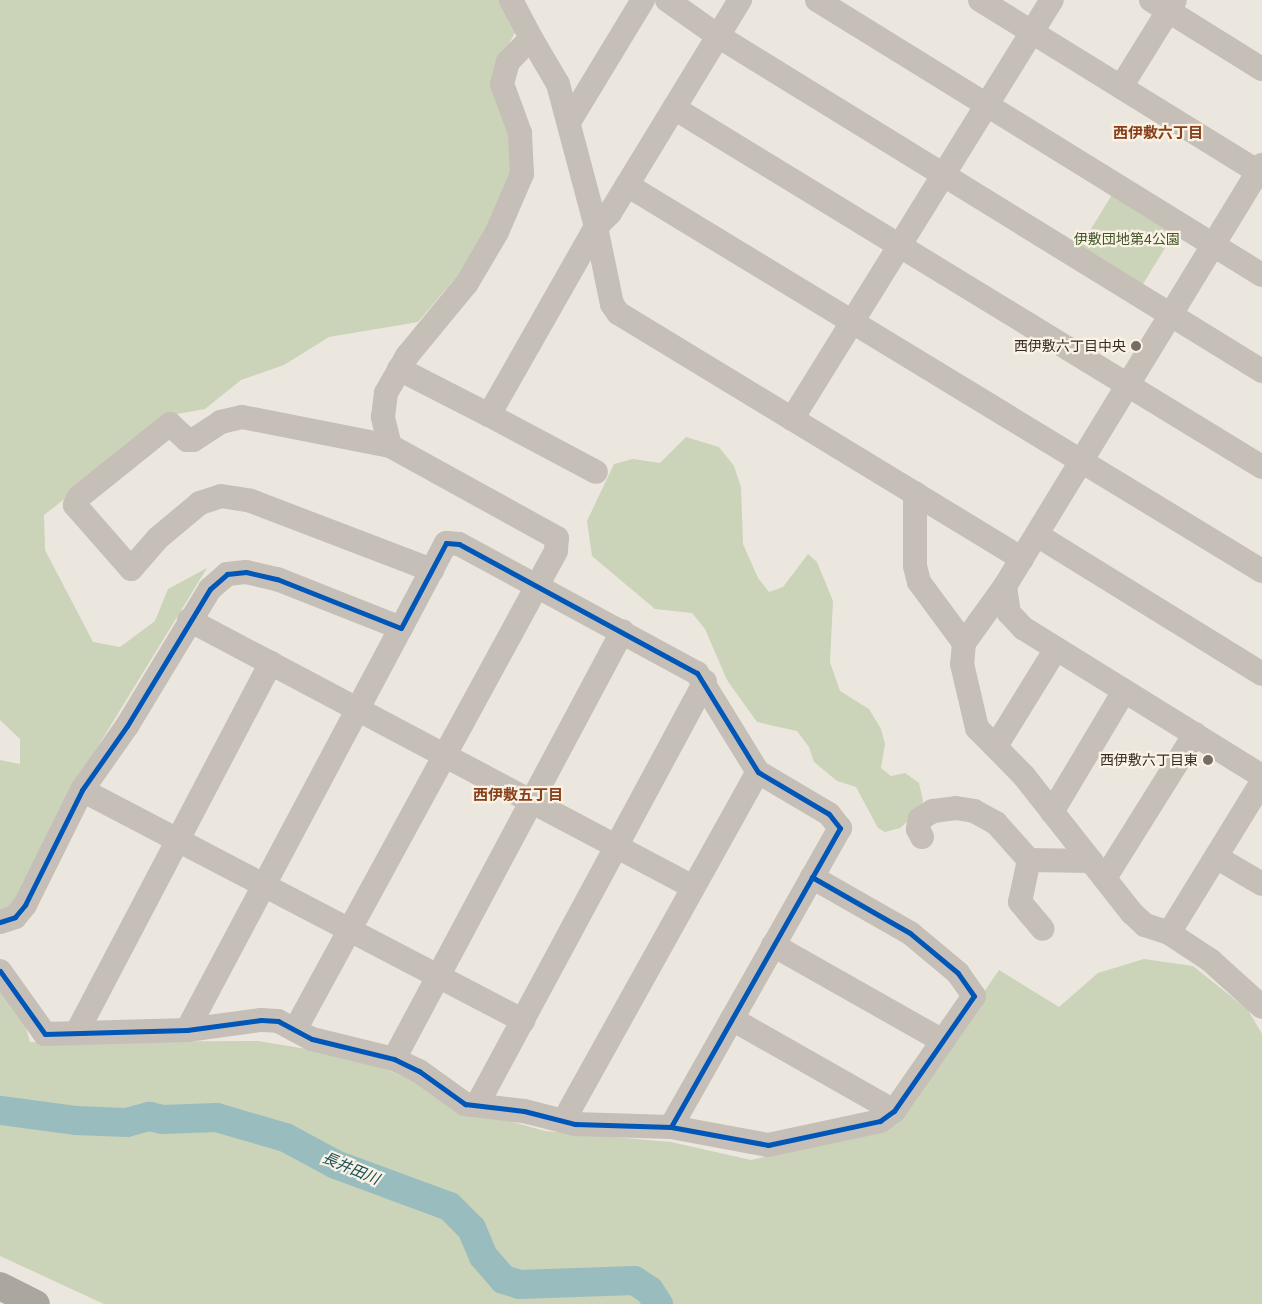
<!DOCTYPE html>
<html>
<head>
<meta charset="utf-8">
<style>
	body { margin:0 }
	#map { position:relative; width:1262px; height:1304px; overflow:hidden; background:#ece7de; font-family:Arial,"Noto Sans JP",sans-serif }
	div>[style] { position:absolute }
	.green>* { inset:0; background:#cbd3b8 }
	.river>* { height:29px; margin:-14.5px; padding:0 14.5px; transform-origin:14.5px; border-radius:14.5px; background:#99bcbe }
	.minor>* { height:24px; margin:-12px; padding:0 12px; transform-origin:12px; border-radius:12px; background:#c5bfb8 }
	.highway>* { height:28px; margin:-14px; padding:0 14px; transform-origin:14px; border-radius:14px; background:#aba69e }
	.cycleway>* { height:5px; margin:-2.5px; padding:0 2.5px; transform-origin:2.5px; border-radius:2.5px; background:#0057b8 }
	.dots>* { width:14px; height:14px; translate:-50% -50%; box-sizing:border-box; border:2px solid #faf2e5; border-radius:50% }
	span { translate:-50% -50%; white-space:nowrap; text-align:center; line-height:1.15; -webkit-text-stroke:4.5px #faf2e5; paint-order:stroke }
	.park-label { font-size:14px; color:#415529 }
	.poi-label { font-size:14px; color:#362c26 }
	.right { translate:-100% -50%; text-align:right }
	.neighbourhood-label { font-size:15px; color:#88401b; font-weight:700 }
	.water-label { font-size:15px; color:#1a4f59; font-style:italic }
</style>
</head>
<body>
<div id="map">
	<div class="green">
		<i style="clip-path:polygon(0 0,507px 0,518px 27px,495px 70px,518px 157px,501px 205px,457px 276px,418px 322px,329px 337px,284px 365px,241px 380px,205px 409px,171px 415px,44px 515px,45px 550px,93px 642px,120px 647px,155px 621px,168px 589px,207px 568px,92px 756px,8px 914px,0 913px,0 760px,20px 764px,20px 739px,0 720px)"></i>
		<i style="clip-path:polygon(1115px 190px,1177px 228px,1140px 289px,1078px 250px)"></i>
		<i style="clip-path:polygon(686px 437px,719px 447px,734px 466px,741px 487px,743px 544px,758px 578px,769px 592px,783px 587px,808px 554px,817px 562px,833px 601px,830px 662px,840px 691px,869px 709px,881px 729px,885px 744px,881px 768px,891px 776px,905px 773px,919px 783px,923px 801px,919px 812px,900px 828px,885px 832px,878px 828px,856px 787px,837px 781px,814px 762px,809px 747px,797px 731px,757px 722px,727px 680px,705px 629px,692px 613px,655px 609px,592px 556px,587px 521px,614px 464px,633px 459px,660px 463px)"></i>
		<i style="clip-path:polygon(1144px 959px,1193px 966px,1248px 1010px,1262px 1034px,1262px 1304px,104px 1304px,0 1256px,0 981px,18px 1000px,30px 1042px,258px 1041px,325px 1052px,379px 1066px,489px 1115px,545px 1131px,671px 1142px,751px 1160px,858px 1136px,922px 1083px,999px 970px,1059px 1007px,1098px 973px)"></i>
	</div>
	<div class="river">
		<i style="left:0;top:1110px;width:77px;rotate:7.5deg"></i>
		<i style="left:76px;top:1120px;width:50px;rotate:2.3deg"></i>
		<i style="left:126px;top:1122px;width:24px;rotate:-15deg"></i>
		<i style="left:149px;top:1116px;width:13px;rotate:13deg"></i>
		<i style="left:162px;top:1119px;width:54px;rotate:-2.1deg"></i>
		<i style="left:216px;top:1117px;width:72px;rotate:16.2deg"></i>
		<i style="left:285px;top:1137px;width:57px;rotate:28.4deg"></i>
		<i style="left:335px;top:1164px;width:121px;rotate:20.2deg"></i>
		<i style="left:449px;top:1206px;width:31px;rotate:45deg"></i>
		<i style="left:471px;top:1228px;width:30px;rotate:67deg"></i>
		<i style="left:483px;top:1256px;width:30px;rotate:49deg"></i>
		<i style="left:503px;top:1279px;width:17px;rotate:17deg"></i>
		<i style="left:519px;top:1284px;width:115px;rotate:-2deg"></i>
		<i style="left:634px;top:1280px;width:18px;rotate:34deg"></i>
		<i style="left:649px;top:1290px;width:17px;rotate:57deg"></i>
	</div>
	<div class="minor">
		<i style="left:667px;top:0;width:62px;rotate:35.2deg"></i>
		<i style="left:718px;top:36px;width:639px;rotate:31.63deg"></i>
		<i style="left:817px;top:0;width:523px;rotate:31.72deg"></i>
		<i style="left:980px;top:0;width:331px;rotate:31.7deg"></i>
		<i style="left:1151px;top:0;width:131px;rotate:31.9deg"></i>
		<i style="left:531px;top:38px;width:53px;rotate:59.6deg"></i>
		<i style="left:558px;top:84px;width:148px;rotate:75.1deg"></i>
		<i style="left:596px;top:227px;width:79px;rotate:78.3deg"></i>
		<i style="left:612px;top:304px;width:11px;rotate:56deg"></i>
		<i style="left:618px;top:313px;width:473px;rotate:31.3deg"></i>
		<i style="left:1121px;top:87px;width:102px;rotate:-58.2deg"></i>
		<i style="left:674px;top:108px;width:689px;rotate:31.41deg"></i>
		<i style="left:569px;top:122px;width:143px;rotate:-58.8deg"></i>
		<i style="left:1262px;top:165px;width:493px;rotate:121.4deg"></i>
		<i style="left:1005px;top:586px;width:70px;rotate:125.7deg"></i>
		<i style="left:964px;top:643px;width:21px;rotate:95deg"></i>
		<i style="left:962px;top:664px;width:66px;rotate:76.8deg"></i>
		<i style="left:977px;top:728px;width:67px;rotate:45.6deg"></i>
		<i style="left:1024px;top:776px;width:174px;rotate:51.8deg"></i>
		<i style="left:1132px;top:913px;width:18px;rotate:43deg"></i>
		<i style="left:1145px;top:925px;width:25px;rotate:18deg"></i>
		<i style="left:1169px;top:933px;width:49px;rotate:33.4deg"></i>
		<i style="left:1210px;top:960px;width:70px;rotate:42.1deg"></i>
		<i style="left:627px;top:185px;width:743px;rotate:31.29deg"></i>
		<i style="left:399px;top:369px;width:101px;rotate:27.1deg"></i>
		<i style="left:489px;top:415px;width:216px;rotate:-60.4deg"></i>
		<i style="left:596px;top:227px;width:20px;rotate:-45deg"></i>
		<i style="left:610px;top:213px;width:250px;rotate:-58.6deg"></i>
		<i style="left:489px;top:415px;width:121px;rotate:28deg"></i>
		<i style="left:792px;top:419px;width:493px;rotate:-58.2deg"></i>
		<i style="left:390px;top:446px;width:30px;rotate:-104deg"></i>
		<i style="left:383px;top:417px;width:24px;rotate:-83deg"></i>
		<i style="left:386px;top:393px;width:43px;rotate:-60.4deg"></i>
		<i style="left:407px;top:356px;width:94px;rotate:-50.6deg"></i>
		<i style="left:467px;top:283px;width:59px;rotate:-59.5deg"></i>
		<i style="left:497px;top:232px;width:63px;rotate:-66.7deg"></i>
		<i style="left:522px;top:174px;width:41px;rotate:-92.8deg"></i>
		<i style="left:520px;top:133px;width:52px;rotate:-110.2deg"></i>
		<i style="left:502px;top:84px;width:23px;rotate:-75deg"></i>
		<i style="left:508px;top:62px;width:33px;rotate:-46deg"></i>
		<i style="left:531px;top:38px;width:43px;rotate:-117.8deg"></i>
		<i style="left:915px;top:493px;width:73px;rotate:90deg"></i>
		<i style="left:915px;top:566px;width:16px;rotate:76deg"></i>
		<i style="left:919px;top:582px;width:76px;rotate:53.6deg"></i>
		<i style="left:1037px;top:535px;width:264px;rotate:31.7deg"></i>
		<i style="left:1005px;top:586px;width:27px;rotate:82deg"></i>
		<i style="left:1009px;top:613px;width:21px;rotate:47deg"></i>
		<i style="left:1023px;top:628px;width:281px;rotate:31.8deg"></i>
		<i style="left:189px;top:620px;width:568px;rotate:27.92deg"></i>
		<i style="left:996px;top:746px;width:114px;rotate:-58.3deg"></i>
		<i style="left:82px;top:790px;width:498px;rotate:27.6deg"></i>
		<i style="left:1052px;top:812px;width:141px;rotate:-59.2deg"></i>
		<i style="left:922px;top:837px;width:9px;rotate:-117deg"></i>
		<i style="left:918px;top:829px;width:10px;rotate:-79deg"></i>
		<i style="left:920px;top:819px;width:15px;rotate:-32deg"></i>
		<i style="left:933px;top:811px;width:23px;rotate:-7deg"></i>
		<i style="left:956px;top:808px;width:18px;rotate:9deg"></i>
		<i style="left:974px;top:811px;width:25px;rotate:29deg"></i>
		<i style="left:996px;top:823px;width:50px;rotate:48.3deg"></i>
		<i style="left:1029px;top:860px;width:62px;rotate:0.9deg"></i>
		<i style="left:1216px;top:857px;width:53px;rotate:30.4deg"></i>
		<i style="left:1029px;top:860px;width:43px;rotate:102.1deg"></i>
		<i style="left:1020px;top:902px;width:35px;rotate:50deg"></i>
		<i style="left:1105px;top:878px;width:170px;rotate:-58deg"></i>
		<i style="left:0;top:922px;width:16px;rotate:-18deg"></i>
		<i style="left:15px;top:917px;width:16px;rotate:-50deg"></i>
		<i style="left:25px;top:905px;width:128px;rotate:-63.6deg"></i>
		<i style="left:82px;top:790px;width:78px;rotate:-54.9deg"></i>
		<i style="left:127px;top:726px;width:160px;rotate:-58.8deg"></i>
		<i style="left:210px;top:589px;width:23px;rotate:-41deg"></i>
		<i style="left:227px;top:574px;width:19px;rotate:-6deg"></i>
		<i style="left:246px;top:572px;width:32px;rotate:13deg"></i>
		<i style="left:277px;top:579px;width:133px;rotate:21.6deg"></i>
		<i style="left:401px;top:628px;width:96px;rotate:-62.1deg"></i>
		<i style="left:446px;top:543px;width:13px;rotate:4deg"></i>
		<i style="left:459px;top:544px;width:271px;rotate:28.5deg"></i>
		<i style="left:697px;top:673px;width:116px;rotate:58.4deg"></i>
		<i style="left:758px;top:772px;width:82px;rotate:30.6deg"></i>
		<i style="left:829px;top:814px;width:18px;rotate:52deg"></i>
		<i style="left:840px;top:828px;width:343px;rotate:119.5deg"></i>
		<i style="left:1169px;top:933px;width:177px;rotate:-58.4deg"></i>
		<i style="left:773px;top:945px;width:195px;rotate:29.5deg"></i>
		<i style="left:0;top:971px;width:77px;rotate:54.5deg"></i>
		<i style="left:45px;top:1034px;width:142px;rotate:-1.6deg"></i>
		<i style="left:187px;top:1030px;width:75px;rotate:-7.7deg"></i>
		<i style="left:261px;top:1020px;width:17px;rotate:3deg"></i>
		<i style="left:278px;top:1021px;width:38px;rotate:28deg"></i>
		<i style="left:312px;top:1039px;width:84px;rotate:13.7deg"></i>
		<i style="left:394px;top:1059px;width:28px;rotate:26deg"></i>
		<i style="left:419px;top:1071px;width:57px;rotate:35.7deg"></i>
		<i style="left:465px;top:1104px;width:59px;rotate:6.8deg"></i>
		<i style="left:524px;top:1111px;width:53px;rotate:14.3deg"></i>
		<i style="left:575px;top:1124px;width:96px;rotate:1.8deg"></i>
		<i style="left:671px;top:1127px;width:99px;rotate:10.5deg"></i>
		<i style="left:768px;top:1145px;width:115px;rotate:-12.1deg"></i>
		<i style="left:880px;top:1121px;width:17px;rotate:-36deg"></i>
		<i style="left:894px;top:1111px;width:140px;rotate:-55.2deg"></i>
		<i style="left:974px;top:996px;width:28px;rotate:-125deg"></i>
		<i style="left:958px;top:973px;width:62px;rotate:-140.2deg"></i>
		<i style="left:910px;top:933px;width:113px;rotate:-150.3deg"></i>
		<i style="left:732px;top:1019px;width:186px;rotate:29.6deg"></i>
		<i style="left:187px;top:1030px;width:455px;rotate:-62deg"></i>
		<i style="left:295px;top:1030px;width:545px;rotate:-61.41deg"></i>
		<i style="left:556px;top:551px;width:13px;rotate:-86deg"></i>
		<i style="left:557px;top:538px;width:191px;rotate:-151.1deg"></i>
		<i style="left:390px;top:446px;width:151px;rotate:-168.9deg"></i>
		<i style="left:242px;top:417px;width:22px;rotate:167deg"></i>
		<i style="left:221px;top:422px;width:33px;rotate:147deg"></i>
		<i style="left:193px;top:440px;width:6px;rotate:180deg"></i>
		<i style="left:187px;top:440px;width:23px;rotate:-137deg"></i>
		<i style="left:170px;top:424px;width:117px;rotate:141.3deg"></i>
		<i style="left:79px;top:497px;width:9px;rotate:117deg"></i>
		<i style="left:75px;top:505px;width:85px;rotate:48.8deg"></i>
		<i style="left:131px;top:569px;width:41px;rotate:-48.9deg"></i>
		<i style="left:158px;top:538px;width:55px;rotate:-39.8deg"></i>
		<i style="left:200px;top:503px;width:22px;rotate:-18deg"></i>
		<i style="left:221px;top:496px;width:30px;rotate:9deg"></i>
		<i style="left:251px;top:501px;width:194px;rotate:20.9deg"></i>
		<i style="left:77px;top:1032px;width:417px;rotate:-62.3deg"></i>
		<i style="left:394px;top:1059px;width:485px;rotate:-61.9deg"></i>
		<i style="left:477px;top:1105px;width:481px;rotate:-61.7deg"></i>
		<i style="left:564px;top:1120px;width:398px;rotate:-60.9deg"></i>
	</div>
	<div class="highway">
		<i style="left:0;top:1286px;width:40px;rotate:26.6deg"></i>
	</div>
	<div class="cycleway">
		<i style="left:0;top:922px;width:16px;rotate:-18deg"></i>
		<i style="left:15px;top:917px;width:16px;rotate:-50deg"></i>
		<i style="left:25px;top:905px;width:128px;rotate:-63.6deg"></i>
		<i style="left:82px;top:790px;width:78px;rotate:-54.9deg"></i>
		<i style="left:127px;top:726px;width:160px;rotate:-58.8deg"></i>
		<i style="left:210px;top:589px;width:23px;rotate:-41deg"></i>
		<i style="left:227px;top:574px;width:19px;rotate:-6deg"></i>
		<i style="left:246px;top:572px;width:32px;rotate:13deg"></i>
		<i style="left:277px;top:579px;width:133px;rotate:21.6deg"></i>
		<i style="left:401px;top:628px;width:96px;rotate:-62.1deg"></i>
		<i style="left:446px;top:543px;width:13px;rotate:4deg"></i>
		<i style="left:459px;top:544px;width:271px;rotate:28.5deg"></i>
		<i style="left:697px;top:673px;width:116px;rotate:58.4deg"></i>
		<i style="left:758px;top:772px;width:82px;rotate:30.6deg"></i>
		<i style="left:829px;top:814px;width:18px;rotate:52deg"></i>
		<i style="left:840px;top:828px;width:343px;rotate:119.5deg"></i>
		<i style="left:0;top:971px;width:77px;rotate:54.5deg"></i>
		<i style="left:45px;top:1034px;width:142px;rotate:-1.6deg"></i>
		<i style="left:187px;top:1030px;width:75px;rotate:-7.7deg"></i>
		<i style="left:261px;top:1020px;width:17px;rotate:3deg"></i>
		<i style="left:278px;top:1021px;width:38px;rotate:28deg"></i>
		<i style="left:312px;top:1039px;width:84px;rotate:13.7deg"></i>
		<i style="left:394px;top:1059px;width:28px;rotate:26deg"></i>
		<i style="left:419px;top:1071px;width:57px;rotate:35.7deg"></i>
		<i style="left:465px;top:1104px;width:59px;rotate:6.8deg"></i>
		<i style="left:524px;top:1111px;width:53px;rotate:14.3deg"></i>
		<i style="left:575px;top:1124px;width:96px;rotate:1.8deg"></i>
		<i style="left:671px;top:1127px;width:99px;rotate:10.5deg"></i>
		<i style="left:768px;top:1145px;width:115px;rotate:-12.1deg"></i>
		<i style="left:880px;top:1121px;width:17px;rotate:-36deg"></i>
		<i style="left:894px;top:1111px;width:140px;rotate:-55.2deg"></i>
		<i style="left:974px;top:996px;width:28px;rotate:-125deg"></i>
		<i style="left:958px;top:973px;width:62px;rotate:-140.2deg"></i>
		<i style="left:910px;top:933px;width:113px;rotate:-150.3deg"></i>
	</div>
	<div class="dots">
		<i style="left:1136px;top:346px;background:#766d66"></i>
		<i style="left:1208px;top:760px;background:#766d66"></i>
	</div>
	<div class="park-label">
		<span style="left:1127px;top:239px">伊敷団地第4公園</span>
	</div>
	<div class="poi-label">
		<span class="right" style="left:1126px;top:346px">西伊敷六丁目中央</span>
		<span class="right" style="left:1198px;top:760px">西伊敷六丁目東</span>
	</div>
	<div class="neighbourhood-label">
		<span style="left:1158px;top:133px">西伊敷六丁目</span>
		<span style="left:518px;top:795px">西伊敷五丁目</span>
	</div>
	<div class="water-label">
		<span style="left:351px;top:1168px;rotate:23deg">長井田川</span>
	</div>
</div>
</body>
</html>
